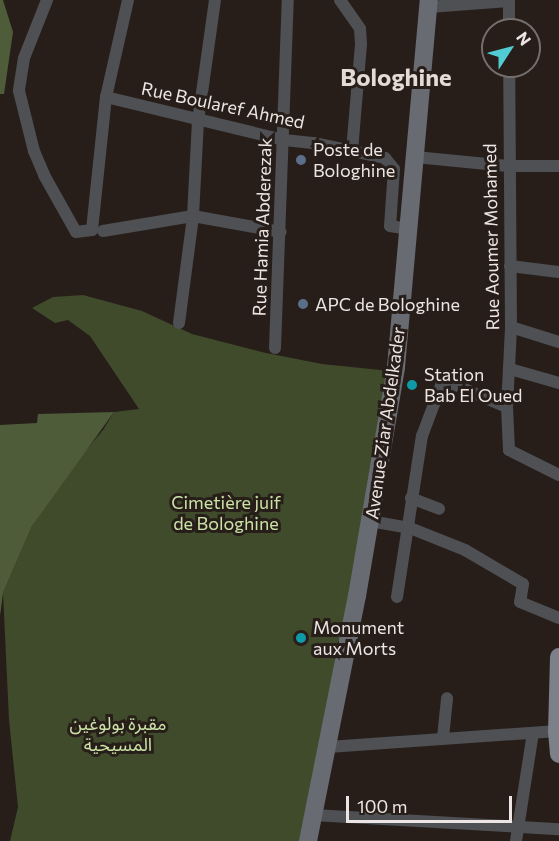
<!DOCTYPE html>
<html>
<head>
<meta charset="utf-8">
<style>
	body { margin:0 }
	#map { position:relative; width:559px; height:841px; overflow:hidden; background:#271e1a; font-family:Commissioner,"Noto Sans Arabic",sans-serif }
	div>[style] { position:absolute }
	.green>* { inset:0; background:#3f4b2b }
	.forest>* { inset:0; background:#4e5c3a }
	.street>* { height:12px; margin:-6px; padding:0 6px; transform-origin:6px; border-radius:6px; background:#4e5054 }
	.secondary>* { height:18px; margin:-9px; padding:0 9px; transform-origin:9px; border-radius:9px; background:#686b71 }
	.primary>* { height:18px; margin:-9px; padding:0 9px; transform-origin:9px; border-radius:9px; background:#7c8088 }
	.dots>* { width:16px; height:16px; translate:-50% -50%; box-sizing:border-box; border:3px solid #271e1a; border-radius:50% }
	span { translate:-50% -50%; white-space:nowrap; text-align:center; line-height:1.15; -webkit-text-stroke:6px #271e1a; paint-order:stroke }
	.street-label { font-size:18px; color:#ece5e3 }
	.poi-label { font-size:18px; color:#ece5e3 }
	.left { translate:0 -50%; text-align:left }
	.park-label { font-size:18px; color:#cbe3a6 }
	.district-label { font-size:24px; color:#e6dad5; font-weight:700 }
	.north { position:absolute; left:481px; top:18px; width:60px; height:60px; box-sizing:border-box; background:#271e1a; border:2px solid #766e6a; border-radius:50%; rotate:54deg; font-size:16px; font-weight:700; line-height:24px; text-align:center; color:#ece5e3 }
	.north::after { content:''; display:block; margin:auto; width:21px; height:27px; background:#51ccd2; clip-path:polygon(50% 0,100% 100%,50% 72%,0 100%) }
	.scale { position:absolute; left:346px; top:796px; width:166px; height:27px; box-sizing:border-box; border:3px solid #ece5e3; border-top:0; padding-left:8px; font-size:18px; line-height:21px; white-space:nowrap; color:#ece5e3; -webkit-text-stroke:4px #271e1a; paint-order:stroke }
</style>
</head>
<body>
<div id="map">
	<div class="green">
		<i style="clip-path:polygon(83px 295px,142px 311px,192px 334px,266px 353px,322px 364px,390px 371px,339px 649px,333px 657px,338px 664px,299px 841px,10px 841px,18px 807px,9px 720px,3px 593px,32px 526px,61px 480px,103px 430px,114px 412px,139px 409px,90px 336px,68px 320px,55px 323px,32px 308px,53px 297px)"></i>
	</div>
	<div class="forest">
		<i style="clip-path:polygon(0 0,3px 0,13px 32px,4px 94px,0 94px)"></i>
		<i style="clip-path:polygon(114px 412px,32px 526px,3px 593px,0 616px,0 425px,37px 423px,38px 414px)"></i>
	</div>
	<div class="street">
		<i style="left:47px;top:0;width:62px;rotate:111.6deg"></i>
		<i style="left:24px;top:58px;width:33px;rotate:99deg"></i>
		<i style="left:19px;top:91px;width:62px;rotate:76deg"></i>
		<i style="left:34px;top:151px;width:26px;rotate:67deg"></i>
		<i style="left:44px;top:175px;width:65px;rotate:60.7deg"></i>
		<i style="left:76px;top:232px;width:16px;rotate:-7deg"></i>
		<i style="left:92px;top:230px;width:134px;rotate:-84deg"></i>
		<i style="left:106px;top:97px;width:99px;rotate:-77.2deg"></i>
		<i style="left:340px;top:0;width:35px;rotate:55deg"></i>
		<i style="left:360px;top:29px;width:15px;rotate:86deg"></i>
		<i style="left:361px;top:44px;width:108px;rotate:94.8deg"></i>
		<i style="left:429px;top:7px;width:80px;rotate:-4.3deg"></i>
		<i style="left:509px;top:30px;width:30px;rotate:-90deg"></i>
		<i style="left:106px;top:97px;width:183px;rotate:13.6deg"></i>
		<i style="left:284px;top:140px;width:31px;rotate:6deg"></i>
		<i style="left:315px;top:143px;width:72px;rotate:12.1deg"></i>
		<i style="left:385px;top:158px;width:14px;rotate:51deg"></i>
		<i style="left:394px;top:169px;width:57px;rotate:94deg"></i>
		<i style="left:390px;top:226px;width:19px;rotate:9deg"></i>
		<i style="left:415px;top:157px;width:93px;rotate:5.5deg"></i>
		<i style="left:508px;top:166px;width:51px"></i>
		<i style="left:103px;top:231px;width:91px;rotate:-9.5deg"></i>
		<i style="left:193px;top:216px;width:89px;rotate:10.3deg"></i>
		<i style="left:510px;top:266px;width:49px;rotate:7deg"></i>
		<i style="left:179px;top:323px;width:108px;rotate:-82.5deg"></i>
		<i style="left:193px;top:216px;width:95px;rotate:-87deg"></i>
		<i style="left:198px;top:121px;width:122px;rotate:-82deg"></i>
		<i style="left:511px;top:327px;width:50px;rotate:17.4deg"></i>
		<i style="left:275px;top:348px;width:348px;rotate:-87.9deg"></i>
		<i style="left:510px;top:369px;width:51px;rotate:15.9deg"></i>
		<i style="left:507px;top:407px;width:80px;rotate:-87.1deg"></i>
		<i style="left:511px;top:327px;width:261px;rotate:-90.4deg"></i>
		<i style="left:411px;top:498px;width:30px;rotate:21deg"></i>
		<i style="left:370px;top:521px;width:41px;rotate:9.9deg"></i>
		<i style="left:410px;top:528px;width:59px;rotate:21.8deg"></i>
		<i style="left:465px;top:550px;width:67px;rotate:30.4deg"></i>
		<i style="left:523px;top:584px;width:18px;rotate:99deg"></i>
		<i style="left:520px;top:602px;width:42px;rotate:22.3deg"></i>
		<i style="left:397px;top:597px;width:163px;rotate:-81.2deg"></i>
		<i style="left:422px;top:436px;width:60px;rotate:-69.4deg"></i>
		<i style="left:443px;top:380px;width:69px;rotate:22.9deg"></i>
		<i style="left:507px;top:407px;width:43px;rotate:87.3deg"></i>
		<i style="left:509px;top:450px;width:56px;rotate:26.6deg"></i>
		<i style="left:443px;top:737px;width:39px;rotate:-84deg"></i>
		<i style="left:328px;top:747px;width:230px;rotate:-4deg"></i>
		<i style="left:313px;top:815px;width:246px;rotate:3.3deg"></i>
		<i style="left:516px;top:841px;width:109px;rotate:-81.1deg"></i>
	</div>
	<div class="secondary">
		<i style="left:308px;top:841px;width:250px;rotate:-78.7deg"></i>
		<i style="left:357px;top:596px;width:232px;rotate:-80.3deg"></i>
		<i style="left:396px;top:367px;width:368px;rotate:-84.9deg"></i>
	</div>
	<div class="primary">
		<i style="left:559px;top:657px;width:74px;rotate:91.5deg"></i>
		<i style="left:557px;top:731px;width:23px;rotate:85deg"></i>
	</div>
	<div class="dots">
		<i style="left:301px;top:160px;background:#5c6f8a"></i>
		<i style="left:303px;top:304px;background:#5c6f8a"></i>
		<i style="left:412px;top:385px;background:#0f9aa8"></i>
		<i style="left:301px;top:638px;background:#0f9aa8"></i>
	</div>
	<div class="street-label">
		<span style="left:223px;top:105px;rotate:12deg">Rue Boularef Ahmed</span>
		<span style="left:262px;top:227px;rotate:-88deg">Rue Hamia Abderezak</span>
		<span style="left:491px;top:237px;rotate:-91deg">Rue Aoumer Mohamed</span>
		<span style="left:385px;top:423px;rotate:-82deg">Avenue Ziar Abdelkader</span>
	</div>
	<div class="poi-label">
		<span class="left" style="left:313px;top:160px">Poste de<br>Bologhine</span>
		<span class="left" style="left:315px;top:304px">APC de Bologhine</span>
		<span class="left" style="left:424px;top:385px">Station<br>Bab El Oued</span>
		<span class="left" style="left:313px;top:638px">Monument<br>aux Morts</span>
	</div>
	<div class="park-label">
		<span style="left:226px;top:513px">Cimetière juif<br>de Bologhine</span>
		<span style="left:118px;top:734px">مقبرة بولوغين<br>المسيحية</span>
	</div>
	<div class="district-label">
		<span style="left:396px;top:77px">Bologhine</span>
	</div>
	<div class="north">N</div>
	<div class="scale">100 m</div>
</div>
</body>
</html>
